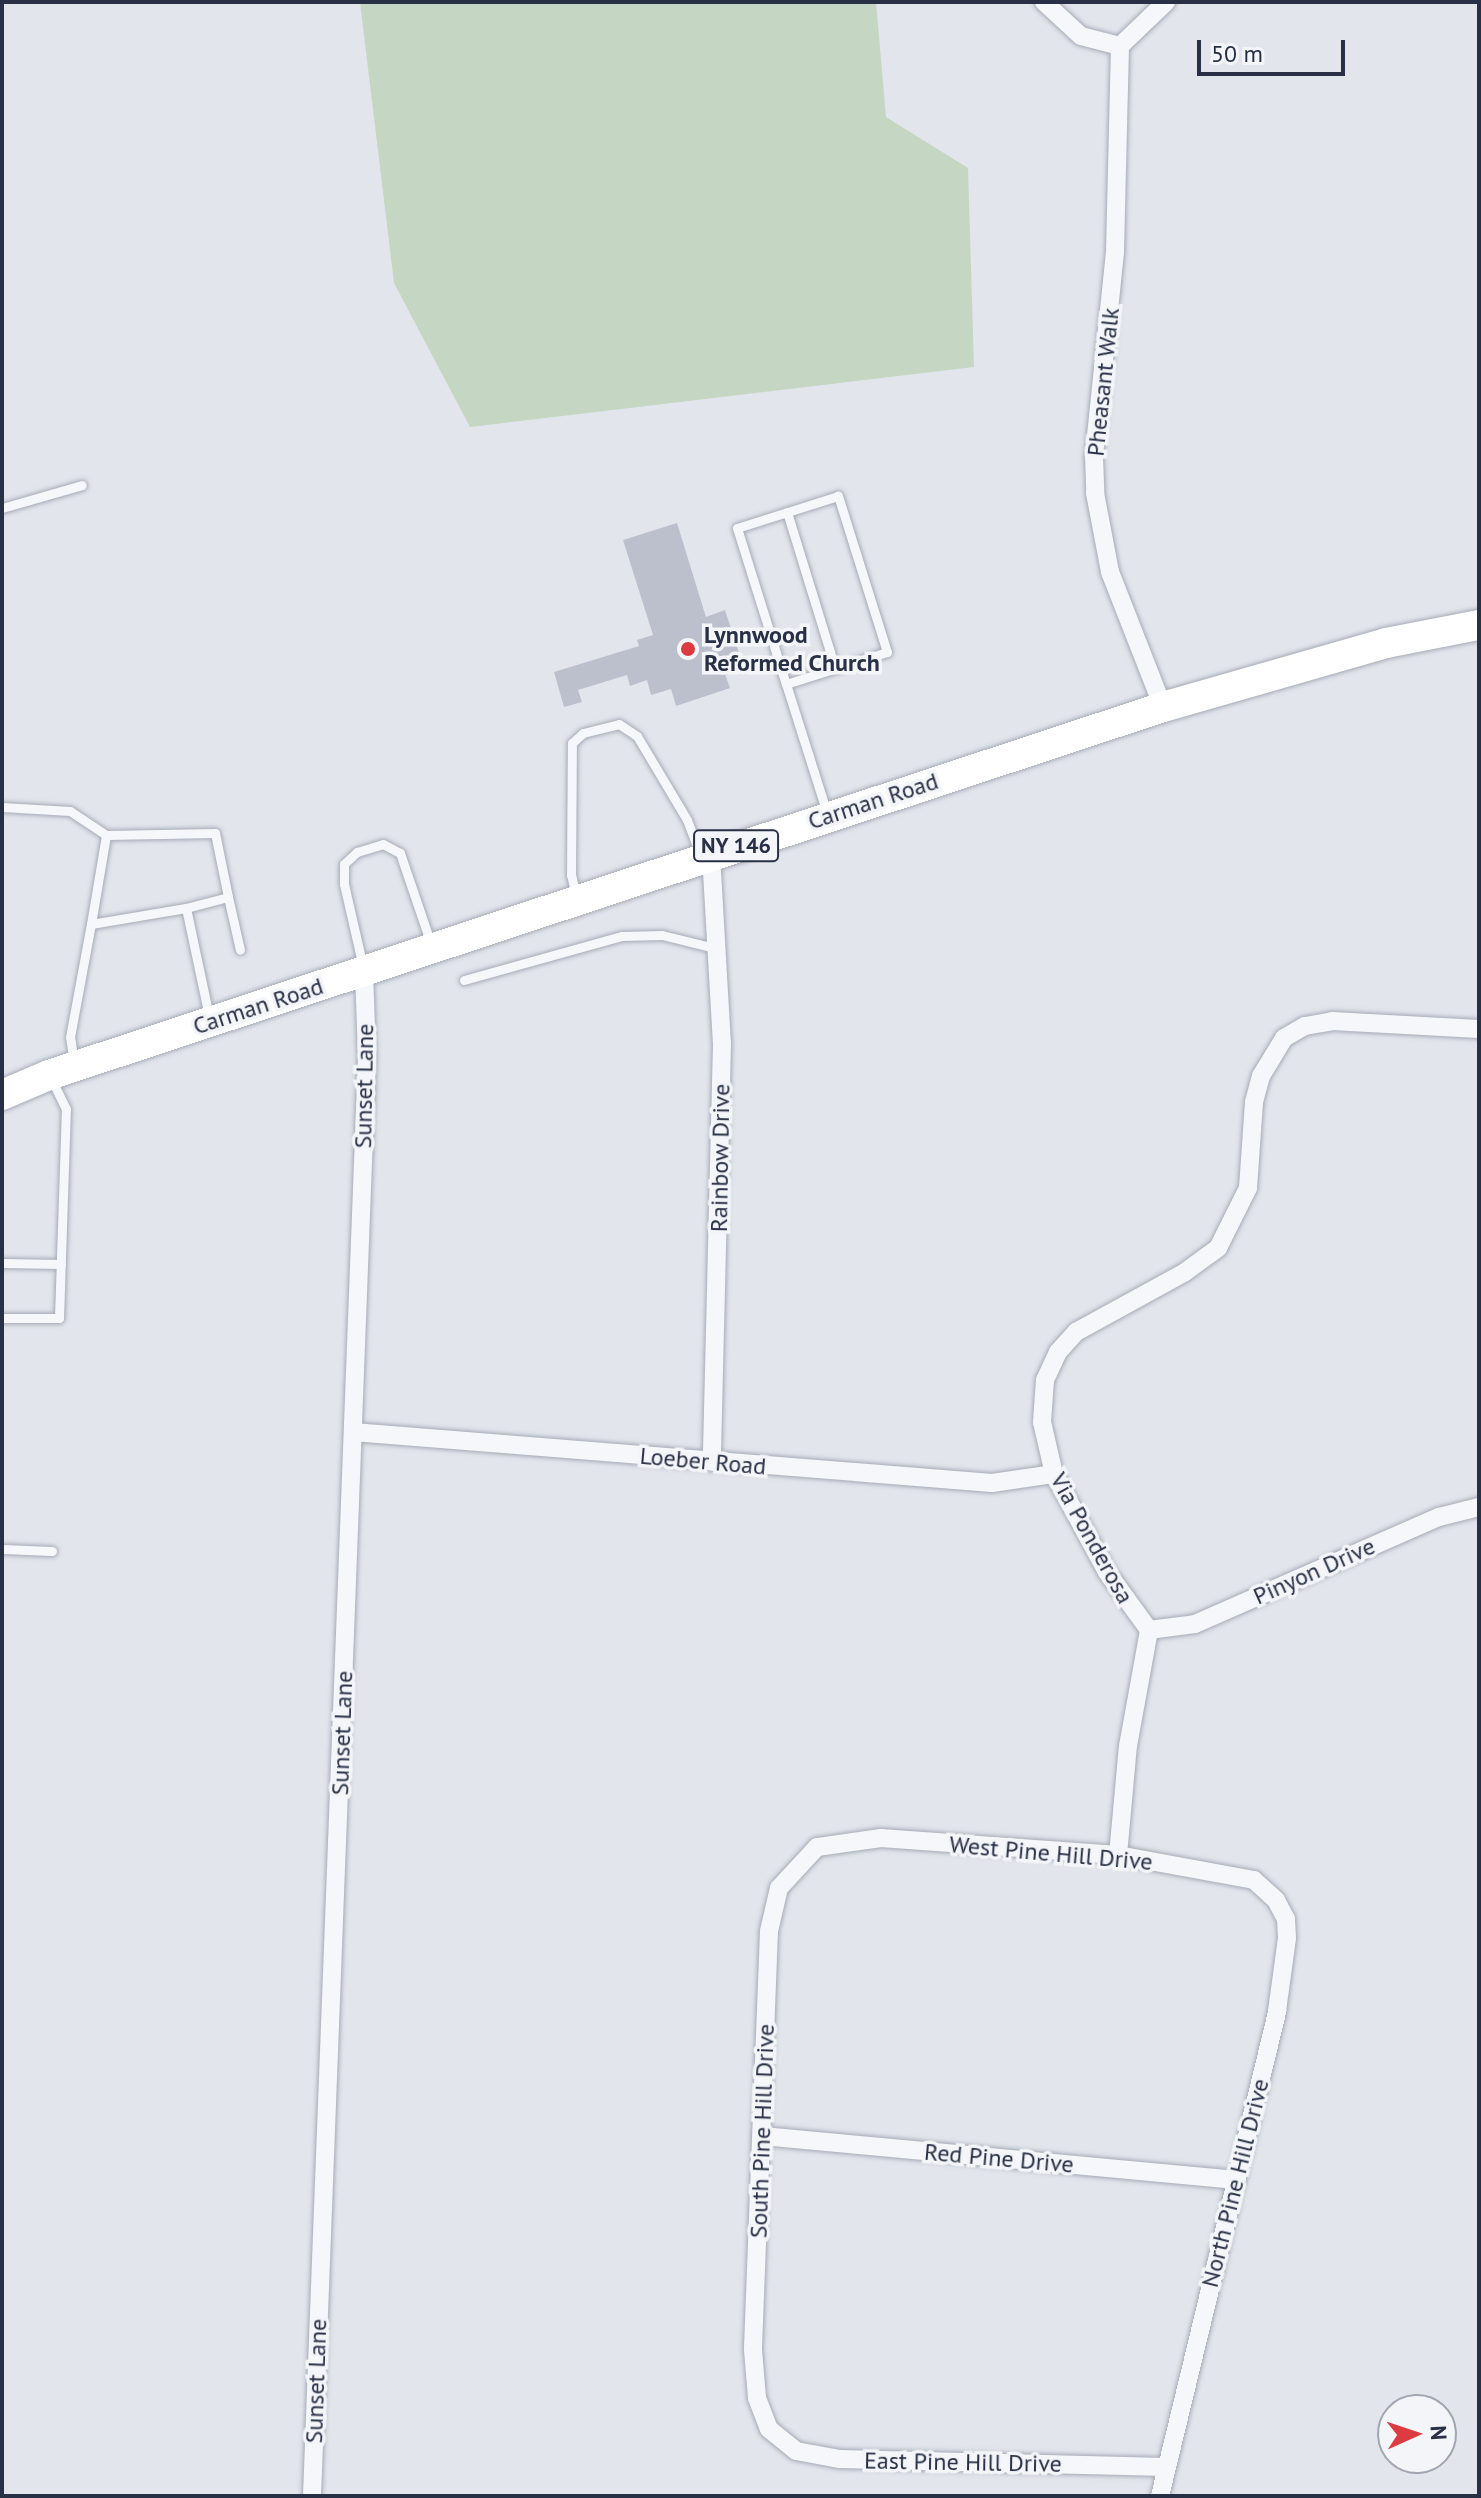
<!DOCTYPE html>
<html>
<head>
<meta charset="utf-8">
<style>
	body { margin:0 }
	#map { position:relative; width:1481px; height:2498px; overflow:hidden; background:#e2e5ec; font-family:"PT Sans",sans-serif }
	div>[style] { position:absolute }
	.green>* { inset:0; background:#c5d7c3 }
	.building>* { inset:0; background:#bcc0cd }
	.roads { filter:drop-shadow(0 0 2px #a6abb7) drop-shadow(0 0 2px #a6abb7) }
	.service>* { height:9px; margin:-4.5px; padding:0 4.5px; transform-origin:4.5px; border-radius:4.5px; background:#f6f7fa }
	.minor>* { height:18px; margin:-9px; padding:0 9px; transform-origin:9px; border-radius:9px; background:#f6f7fa }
	.primary>* { height:30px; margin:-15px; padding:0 15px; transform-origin:15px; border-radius:15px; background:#fff }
	.dots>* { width:22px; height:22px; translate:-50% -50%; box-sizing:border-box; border:4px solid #f3f5f9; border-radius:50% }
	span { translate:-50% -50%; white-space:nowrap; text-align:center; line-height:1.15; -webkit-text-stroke:7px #f3f5f9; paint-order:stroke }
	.shield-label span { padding:2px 6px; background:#f3f5f9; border:2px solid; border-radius:6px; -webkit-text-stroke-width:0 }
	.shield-label { font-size:22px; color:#283046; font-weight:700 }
	.street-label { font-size:24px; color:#283046 }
	.poi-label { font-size:24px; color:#283046; font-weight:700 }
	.left { translate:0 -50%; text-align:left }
	.frame { position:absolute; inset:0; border:4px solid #283046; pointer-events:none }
	.north { position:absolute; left:1377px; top:2394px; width:80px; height:80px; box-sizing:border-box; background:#f3f5f9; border:2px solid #a2a6b1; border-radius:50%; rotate:87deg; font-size:22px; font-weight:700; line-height:32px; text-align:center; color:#283046 }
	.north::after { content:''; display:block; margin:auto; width:28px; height:36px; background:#dc3c41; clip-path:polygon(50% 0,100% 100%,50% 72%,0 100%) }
	.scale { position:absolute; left:1197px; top:40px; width:148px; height:36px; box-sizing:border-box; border:4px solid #283046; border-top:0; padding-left:10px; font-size:24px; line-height:28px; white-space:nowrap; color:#283046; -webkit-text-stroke:6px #f3f5f9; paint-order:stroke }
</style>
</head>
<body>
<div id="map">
	<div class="green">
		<i style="clip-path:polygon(360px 2px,876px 2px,886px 117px,968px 168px,974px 367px,470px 427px,394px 283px)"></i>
	</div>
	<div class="building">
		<i style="clip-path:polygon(677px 523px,706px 617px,725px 610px,743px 665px,724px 671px,730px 688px,676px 706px,671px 689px,651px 695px,647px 680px,630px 686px,627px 675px,578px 690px,582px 702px,564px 707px,554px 672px,639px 646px,637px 640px,653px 635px,623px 540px)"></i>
	</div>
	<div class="roads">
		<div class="service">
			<i style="left:2px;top:508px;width:83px;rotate:-16deg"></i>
			<i style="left:787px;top:512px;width:163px;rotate:72.9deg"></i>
			<i style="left:786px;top:684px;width:106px;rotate:-17.6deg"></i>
			<i style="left:887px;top:652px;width:164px;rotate:-107.4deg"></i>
			<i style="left:838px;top:496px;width:106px;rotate:162.4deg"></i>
			<i style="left:737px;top:528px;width:164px;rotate:72.6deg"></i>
			<i style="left:786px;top:684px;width:135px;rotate:72.4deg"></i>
			<i style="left:2px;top:807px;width:68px;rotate:3.4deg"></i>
			<i style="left:70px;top:811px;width:43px;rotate:33.7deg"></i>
			<i style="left:576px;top:896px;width:22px;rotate:-103deg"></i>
			<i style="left:571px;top:875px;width:132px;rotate:-89.6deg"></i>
			<i style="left:572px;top:743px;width:15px;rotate:-42deg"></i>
			<i style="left:583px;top:733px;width:37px;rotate:-14deg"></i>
			<i style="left:619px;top:724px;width:22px;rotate:34deg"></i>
			<i style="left:637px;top:736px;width:98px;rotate:59.2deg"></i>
			<i style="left:687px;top:820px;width:40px;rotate:69deg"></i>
			<i style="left:228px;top:897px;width:54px;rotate:77.2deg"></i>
			<i style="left:91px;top:924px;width:90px;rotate:-80.4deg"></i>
			<i style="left:106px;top:835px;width:109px;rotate:-1.1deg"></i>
			<i style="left:215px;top:833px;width:65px;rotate:78.5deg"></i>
			<i style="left:228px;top:897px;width:43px;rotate:165.3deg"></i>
			<i style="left:363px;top:967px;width:85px;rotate:-102.9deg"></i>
			<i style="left:344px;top:884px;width:20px;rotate:-90deg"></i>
			<i style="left:344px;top:864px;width:18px;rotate:-43deg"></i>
			<i style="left:357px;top:852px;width:27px;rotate:-17deg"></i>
			<i style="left:383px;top:844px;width:19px;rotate:28deg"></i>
			<i style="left:400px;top:853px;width:96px;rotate:71.2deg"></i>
			<i style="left:464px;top:980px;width:164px;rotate:-15.6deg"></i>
			<i style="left:622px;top:936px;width:40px;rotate:-1.4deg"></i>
			<i style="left:662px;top:935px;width:59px;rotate:13.8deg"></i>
			<i style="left:74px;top:1064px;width:27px;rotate:-98deg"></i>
			<i style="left:70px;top:1037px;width:115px;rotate:-79.5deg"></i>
			<i style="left:91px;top:924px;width:96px;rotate:-9.6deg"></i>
			<i style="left:186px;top:908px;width:110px;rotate:78deg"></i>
			<i style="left:2px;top:1263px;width:59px;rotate:1deg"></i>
			<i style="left:2px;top:1318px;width:57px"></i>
			<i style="left:59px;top:1318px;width:209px;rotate:-88.1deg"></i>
			<i style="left:66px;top:1109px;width:34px;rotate:-116deg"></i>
			<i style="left:2px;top:1549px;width:50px;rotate:2.3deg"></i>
		</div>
		<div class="minor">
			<i style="left:1044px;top:2px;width:50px;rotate:42.6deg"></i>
			<i style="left:1081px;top:36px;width:40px;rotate:14.4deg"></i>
			<i style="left:1120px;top:46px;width:64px;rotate:-43.7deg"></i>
			<i style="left:1120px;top:46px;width:206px;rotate:91.4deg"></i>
			<i style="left:1115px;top:252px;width:204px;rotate:95.9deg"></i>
			<i style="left:1094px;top:455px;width:38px;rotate:88deg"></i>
			<i style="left:1095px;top:493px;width:80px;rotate:79.2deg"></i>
			<i style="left:1110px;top:572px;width:145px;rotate:68.6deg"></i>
			<i style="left:711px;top:854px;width:189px;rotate:86.7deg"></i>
			<i style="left:722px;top:1043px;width:419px;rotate:91.4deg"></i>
			<i style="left:353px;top:1432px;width:641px;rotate:4.56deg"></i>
			<i style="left:992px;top:1483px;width:63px;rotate:-8.3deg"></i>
			<i style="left:1149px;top:1630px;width:46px;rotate:-7.4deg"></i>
			<i style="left:1195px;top:1624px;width:266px;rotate:-23.7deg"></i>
			<i style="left:1439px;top:1517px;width:41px;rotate:-14deg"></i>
			<i style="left:1118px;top:1855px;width:109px;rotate:-84.8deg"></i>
			<i style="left:1128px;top:1746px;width:118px;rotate:-79.7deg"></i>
			<i style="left:1149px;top:1630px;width:72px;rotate:-125.9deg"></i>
			<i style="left:1107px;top:1572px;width:111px;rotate:-118.4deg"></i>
			<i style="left:1054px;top:1474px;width:53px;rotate:-103deg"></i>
			<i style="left:1042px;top:1422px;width:42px;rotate:-85.9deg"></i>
			<i style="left:1045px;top:1380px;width:31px;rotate:-65deg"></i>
			<i style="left:1058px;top:1352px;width:27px;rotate:-48deg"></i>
			<i style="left:1076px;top:1332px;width:124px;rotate:-28.8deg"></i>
			<i style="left:1185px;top:1272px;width:41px;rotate:-36deg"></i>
			<i style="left:1218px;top:1248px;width:67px;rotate:-63.4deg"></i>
			<i style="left:1248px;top:1188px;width:86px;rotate:-86deg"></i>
			<i style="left:1254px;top:1102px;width:27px;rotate:-75deg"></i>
			<i style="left:1261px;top:1076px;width:44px;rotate:-58.8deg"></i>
			<i style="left:1284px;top:1038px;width:24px;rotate:-30deg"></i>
			<i style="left:1305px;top:1026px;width:27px;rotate:-10deg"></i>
			<i style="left:1332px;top:1021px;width:147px;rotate:3.1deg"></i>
			<i style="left:763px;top:2136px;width:475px;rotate:5.3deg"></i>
			<i style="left:312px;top:2496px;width:1440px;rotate:-87.81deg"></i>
			<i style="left:367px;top:1057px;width:87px;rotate:-92deg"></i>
			<i style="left:1160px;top:2496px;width:499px;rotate:-76.4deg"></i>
			<i style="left:1277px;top:2011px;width:74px;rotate:-82.2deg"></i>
			<i style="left:1287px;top:1938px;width:19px;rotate:-93deg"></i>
			<i style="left:1286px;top:1919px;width:21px;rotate:-118deg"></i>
			<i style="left:1276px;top:1900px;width:30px;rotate:-138deg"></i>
			<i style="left:1254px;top:1880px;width:138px;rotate:-169.6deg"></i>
			<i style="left:1118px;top:1855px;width:238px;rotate:-175.9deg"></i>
			<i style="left:881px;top:1838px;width:65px;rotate:172deg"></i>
			<i style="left:817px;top:1847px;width:56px;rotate:132.8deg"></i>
			<i style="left:779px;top:1888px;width:44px;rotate:103.1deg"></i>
			<i style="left:769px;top:1931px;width:419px;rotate:92.2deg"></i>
			<i style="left:753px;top:2350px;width:48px;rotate:85.2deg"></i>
			<i style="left:757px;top:2398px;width:33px;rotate:69deg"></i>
			<i style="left:769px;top:2429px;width:35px;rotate:39deg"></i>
			<i style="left:796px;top:2451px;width:45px;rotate:10.3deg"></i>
			<i style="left:840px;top:2459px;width:326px;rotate:1.4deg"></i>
		</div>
		<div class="primary">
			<i style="left:2px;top:1095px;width:51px;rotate:-23.1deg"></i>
			<i style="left:49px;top:1075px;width:1173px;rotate:-18.28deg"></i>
			<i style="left:1163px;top:707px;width:232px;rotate:-16deg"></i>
			<i style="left:1386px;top:643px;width:95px;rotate:-11deg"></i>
		</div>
	</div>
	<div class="dots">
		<i style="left:688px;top:649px;background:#dc3c41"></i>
	</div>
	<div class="shield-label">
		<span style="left:736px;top:846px">NY 146</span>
	</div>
	<div class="street-label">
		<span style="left:1103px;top:382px;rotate:-84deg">Pheasant Walk</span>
		<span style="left:873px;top:801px;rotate:-18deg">Carman Road</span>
		<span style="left:258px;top:1006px;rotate:-18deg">Carman Road</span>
		<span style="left:364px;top:1086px;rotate:-89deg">Sunset Lane</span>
		<span style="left:720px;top:1158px;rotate:-89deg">Rainbow Drive</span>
		<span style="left:703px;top:1461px;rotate:5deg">Loeber Road</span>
		<span style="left:1092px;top:1538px;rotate:61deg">Via Ponderosa</span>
		<span style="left:1314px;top:1571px;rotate:-24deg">Pinyon Drive</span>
		<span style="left:342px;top:1733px;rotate:-88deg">Sunset Lane</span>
		<span style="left:1051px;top:1853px;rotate:5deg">West Pine Hill Drive</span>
		<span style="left:762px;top:2131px;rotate:-88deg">South Pine Hill Drive</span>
		<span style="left:999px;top:2158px;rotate:5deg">Red Pine Drive</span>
		<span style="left:1235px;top:2183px;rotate:-76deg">North Pine Hill Drive</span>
		<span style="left:316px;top:2381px;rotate:-88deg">Sunset Lane</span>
		<span style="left:963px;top:2462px;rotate:1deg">East Pine Hill Drive</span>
	</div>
	<div class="poi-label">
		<span class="left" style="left:704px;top:649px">Lynnwood<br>Reformed Church</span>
	</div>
	<div class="frame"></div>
	<div class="north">N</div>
	<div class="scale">50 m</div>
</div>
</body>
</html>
